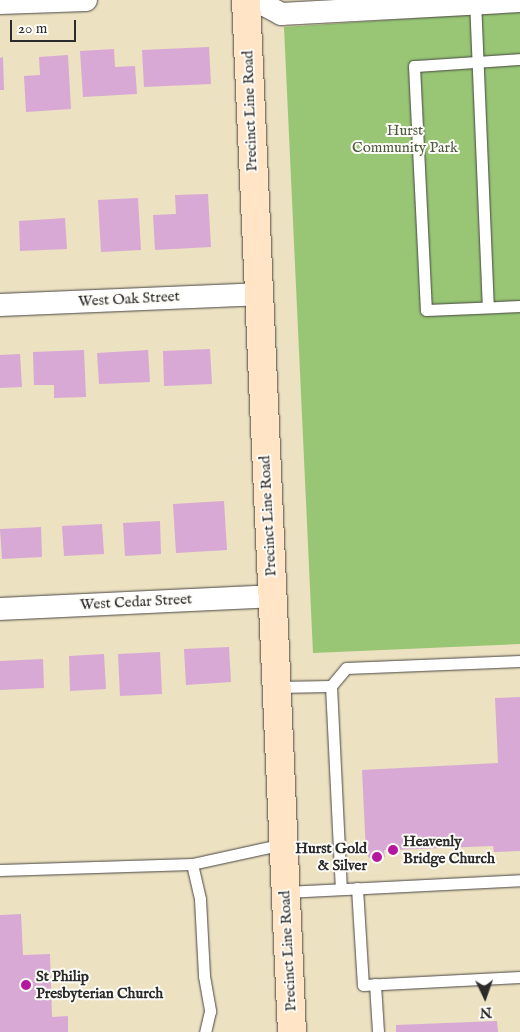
<!DOCTYPE html>
<html>
<head>
<meta charset="utf-8">
<style>
	body { margin:0 }
	#map { position:relative; width:520px; height:1032px; overflow:hidden; background:#ece1c1; font-family:"IM FELL English",serif }
	div>[style] { position:absolute }
	.green>* { inset:0; background:#98c675 }
	.building>* { inset:0; background:#d8a9d4 }
	.roads { filter:drop-shadow(0 0 1px #484642) drop-shadow(0 0 1px #484642) }
	.service>* { height:11px; margin:-5.5px; padding:0 5.5px; transform-origin:5.5px; border-radius:5.5px; background:#fff }
	.minor>* { height:22px; margin:-11px; padding:0 11px; transform-origin:11px; border-radius:11px; background:#fff }
	.secondary>* { height:28px; margin:-14px; padding:0 14px; transform-origin:14px; border-radius:14px; background:#ffe4c6 }
	.dots>* { width:14px; height:14px; translate:-50% -50%; box-sizing:border-box; border:2px solid #fdfcf7; border-radius:50% }
	span { translate:-50% -50%; white-space:nowrap; text-align:center; line-height:1.15; -webkit-text-stroke:4px #fdfcf7; paint-order:stroke }
	.street-label { font-size:15px; color:#2b2b2b }
	.park-label { font-size:15px; color:#4c5a41 }
	.poi-label { font-size:15px; color:#2b2b2b; font-weight:700 }
	.left { translate:0 -50%; text-align:left }
	.right { translate:-100% -50%; text-align:right }
	.north { position:absolute; left:460px; top:972px; width:50px; height:50px; -webkit-text-stroke:4px #fdfcf7; paint-order:stroke; rotate:177deg; font-size:14px; font-weight:700; line-height:20px; text-align:center; color:#2b2b2b }
	.north::after { content:''; display:block; margin:auto; width:18px; height:22px; background:#2b2b2b; clip-path:polygon(50% 0,100% 100%,50% 72%,0 100%) }
	.scale { position:absolute; left:10px; top:20px; width:66px; height:22px; box-sizing:border-box; border:2px solid #2b2b2b; border-top:0; padding-left:6px; font-size:15px; line-height:18px; white-space:nowrap; color:#2b2b2b; -webkit-text-stroke:4px #fdfcf7; paint-order:stroke }
</style>
</head>
<body>
<div id="map">
	<div class="green">
		<i style="clip-path:polygon(520px 11px,520px 644px,313px 653px,284px 27px)"></i>
	</div>
	<div class="building">
		<i style="clip-path:polygon(209px 47px,211px 84px,144px 87px,142px 50px)"></i>
		<i style="clip-path:polygon(114px 49px,115px 67px,135px 66px,137px 94px,83px 97px,80px 51px)"></i>
		<i style="clip-path:polygon(68px 55px,71px 109px,26px 112px,24px 76px,40px 75px,39px 57px)"></i>
		<i style="clip-path:polygon(3px 57px,4px 90px,0 90px,0 58px)"></i>
		<i style="clip-path:polygon(208px 194px,211px 247px,155px 250px,153px 215px,176px 214px,175px 195px)"></i>
		<i style="clip-path:polygon(138px 198px,141px 250px,101px 252px,98px 200px)"></i>
		<i style="clip-path:polygon(65px 218px,67px 249px,20px 251px,19px 221px)"></i>
		<i style="clip-path:polygon(210px 349px,212px 384px,164px 386px,163px 351px)"></i>
		<i style="clip-path:polygon(84px 350px,86px 397px,54px 398px,54px 385px,34px 385px,33px 352px)"></i>
		<i style="clip-path:polygon(148px 350px,150px 382px,99px 384px,97px 353px)"></i>
		<i style="clip-path:polygon(20px 354px,22px 387px,0 388px,0 355px)"></i>
		<i style="clip-path:polygon(224px 501px,227px 550px,176px 553px,173px 504px)"></i>
		<i style="clip-path:polygon(160px 521px,161px 554px,125px 556px,123px 523px)"></i>
		<i style="clip-path:polygon(102px 524px,104px 554px,64px 556px,62px 526px)"></i>
		<i style="clip-path:polygon(41px 527px,42px 557px,2px 559px,0 529px)"></i>
		<i style="clip-path:polygon(229px 647px,231px 682px,186px 685px,184px 649px)"></i>
		<i style="clip-path:polygon(160px 652px,162px 694px,120px 696px,118px 654px)"></i>
		<i style="clip-path:polygon(104px 654px,106px 689px,70px 691px,69px 656px)"></i>
		<i style="clip-path:polygon(43px 659px,44px 688px,0 690px,0 661px)"></i>
		<i style="clip-path:polygon(520px 697px,520px 851px,494px 852px,493px 846px,393px 850px,384px 850px,385px 857px,369px 858px,366px 853px,362px 770px,498px 763px,495px 698px)"></i>
		<i style="clip-path:polygon(21px 914px,23px 955px,50px 954px,52px 1017px,68px 1016px,68px 1032px,0 1032px,0 915px)"></i>
		<i style="clip-path:polygon(497px 1021px,498px 1032px,396px 1032px,396px 1025px)"></i>
	</div>
	<div class="roads">
		<div class="service">
			<i style="left:475px;top:0;width:307px;rotate:87.6deg"></i>
			<i style="left:520px;top:59px;width:106px;rotate:176.2deg"></i>
			<i style="left:414px;top:66px;width:244px;rotate:87.2deg"></i>
			<i style="left:426px;top:310px;width:94px;rotate:-2.4deg"></i>
			<i style="left:331px;top:686px;width:23px;rotate:-50deg"></i>
			<i style="left:346px;top:668px;width:174px;rotate:-2.3deg"></i>
			<i style="left:276px;top:687px;width:55px;rotate:-1deg"></i>
			<i style="left:331px;top:686px;width:203px;rotate:87.2deg"></i>
			<i style="left:192px;top:864px;width:36px;rotate:77deg"></i>
			<i style="left:200px;top:899px;width:77px;rotate:87deg"></i>
			<i style="left:204px;top:976px;width:36px;rotate:80deg"></i>
			<i style="left:210px;top:1011px;width:22px;rotate:103deg"></i>
			<i style="left:0;top:870px;width:192px;rotate:-1.8deg"></i>
			<i style="left:192px;top:864px;width:93px;rotate:-12.4deg"></i>
			<i style="left:357px;top:888px;width:97px;rotate:86.5deg"></i>
			<i style="left:363px;top:985px;width:157px;rotate:-2.9deg"></i>
			<i style="left:286px;top:892px;width:234px;rotate:-2.9deg"></i>
			<i style="left:375px;top:984px;width:48px;rotate:86.4deg"></i>
		</div>
		<div class="minor">
			<i style="left:255px;top:0;width:30px;rotate:28deg"></i>
			<i style="left:281px;top:14px;width:239px;rotate:-3.1deg"></i>
			<i style="left:0;top:3px;width:86px;rotate:-2deg"></i>
			<i style="left:0;top:305px;width:258px;rotate:-2.4deg"></i>
			<i style="left:0;top:609px;width:271px;rotate:-2.7deg"></i>
		</div>
		<div class="secondary">
			<i style="left:246px;top:0;width:1033px;rotate:87.45deg"></i>
		</div>
	</div>
	<div class="dots">
		<i style="left:393px;top:850px;background:#b5179e"></i>
		<i style="left:377px;top:857px;background:#b5179e"></i>
		<i style="left:26px;top:985px;background:#b5179e"></i>
	</div>
	<div class="street-label">
		<span style="left:250px;top:111px;rotate:-92deg">Precinct Line Road</span>
		<span style="left:129px;top:299px;rotate:-3deg">West Oak Street</span>
		<span style="left:268px;top:516px;rotate:-93deg">Precinct Line Road</span>
		<span style="left:136px;top:602px;rotate:-3deg">West Cedar Street</span>
		<span style="left:288px;top:951px;rotate:-93deg">Precinct Line Road</span>
	</div>
	<div class="park-label">
		<span style="left:405px;top:139px">Hurst<br>Community Park</span>
	</div>
	<div class="poi-label">
		<span class="left" style="left:403px;top:850px">Heavenly<br>Bridge Church</span>
		<span class="right" style="left:367px;top:857px">Hurst Gold<br>&amp; Silver</span>
		<span class="left" style="left:36px;top:985px">St Philip<br>Presbyterian Church</span>
	</div>
	<div class="north">N</div>
	<div class="scale">20 m</div>
</div>
</body>
</html>
